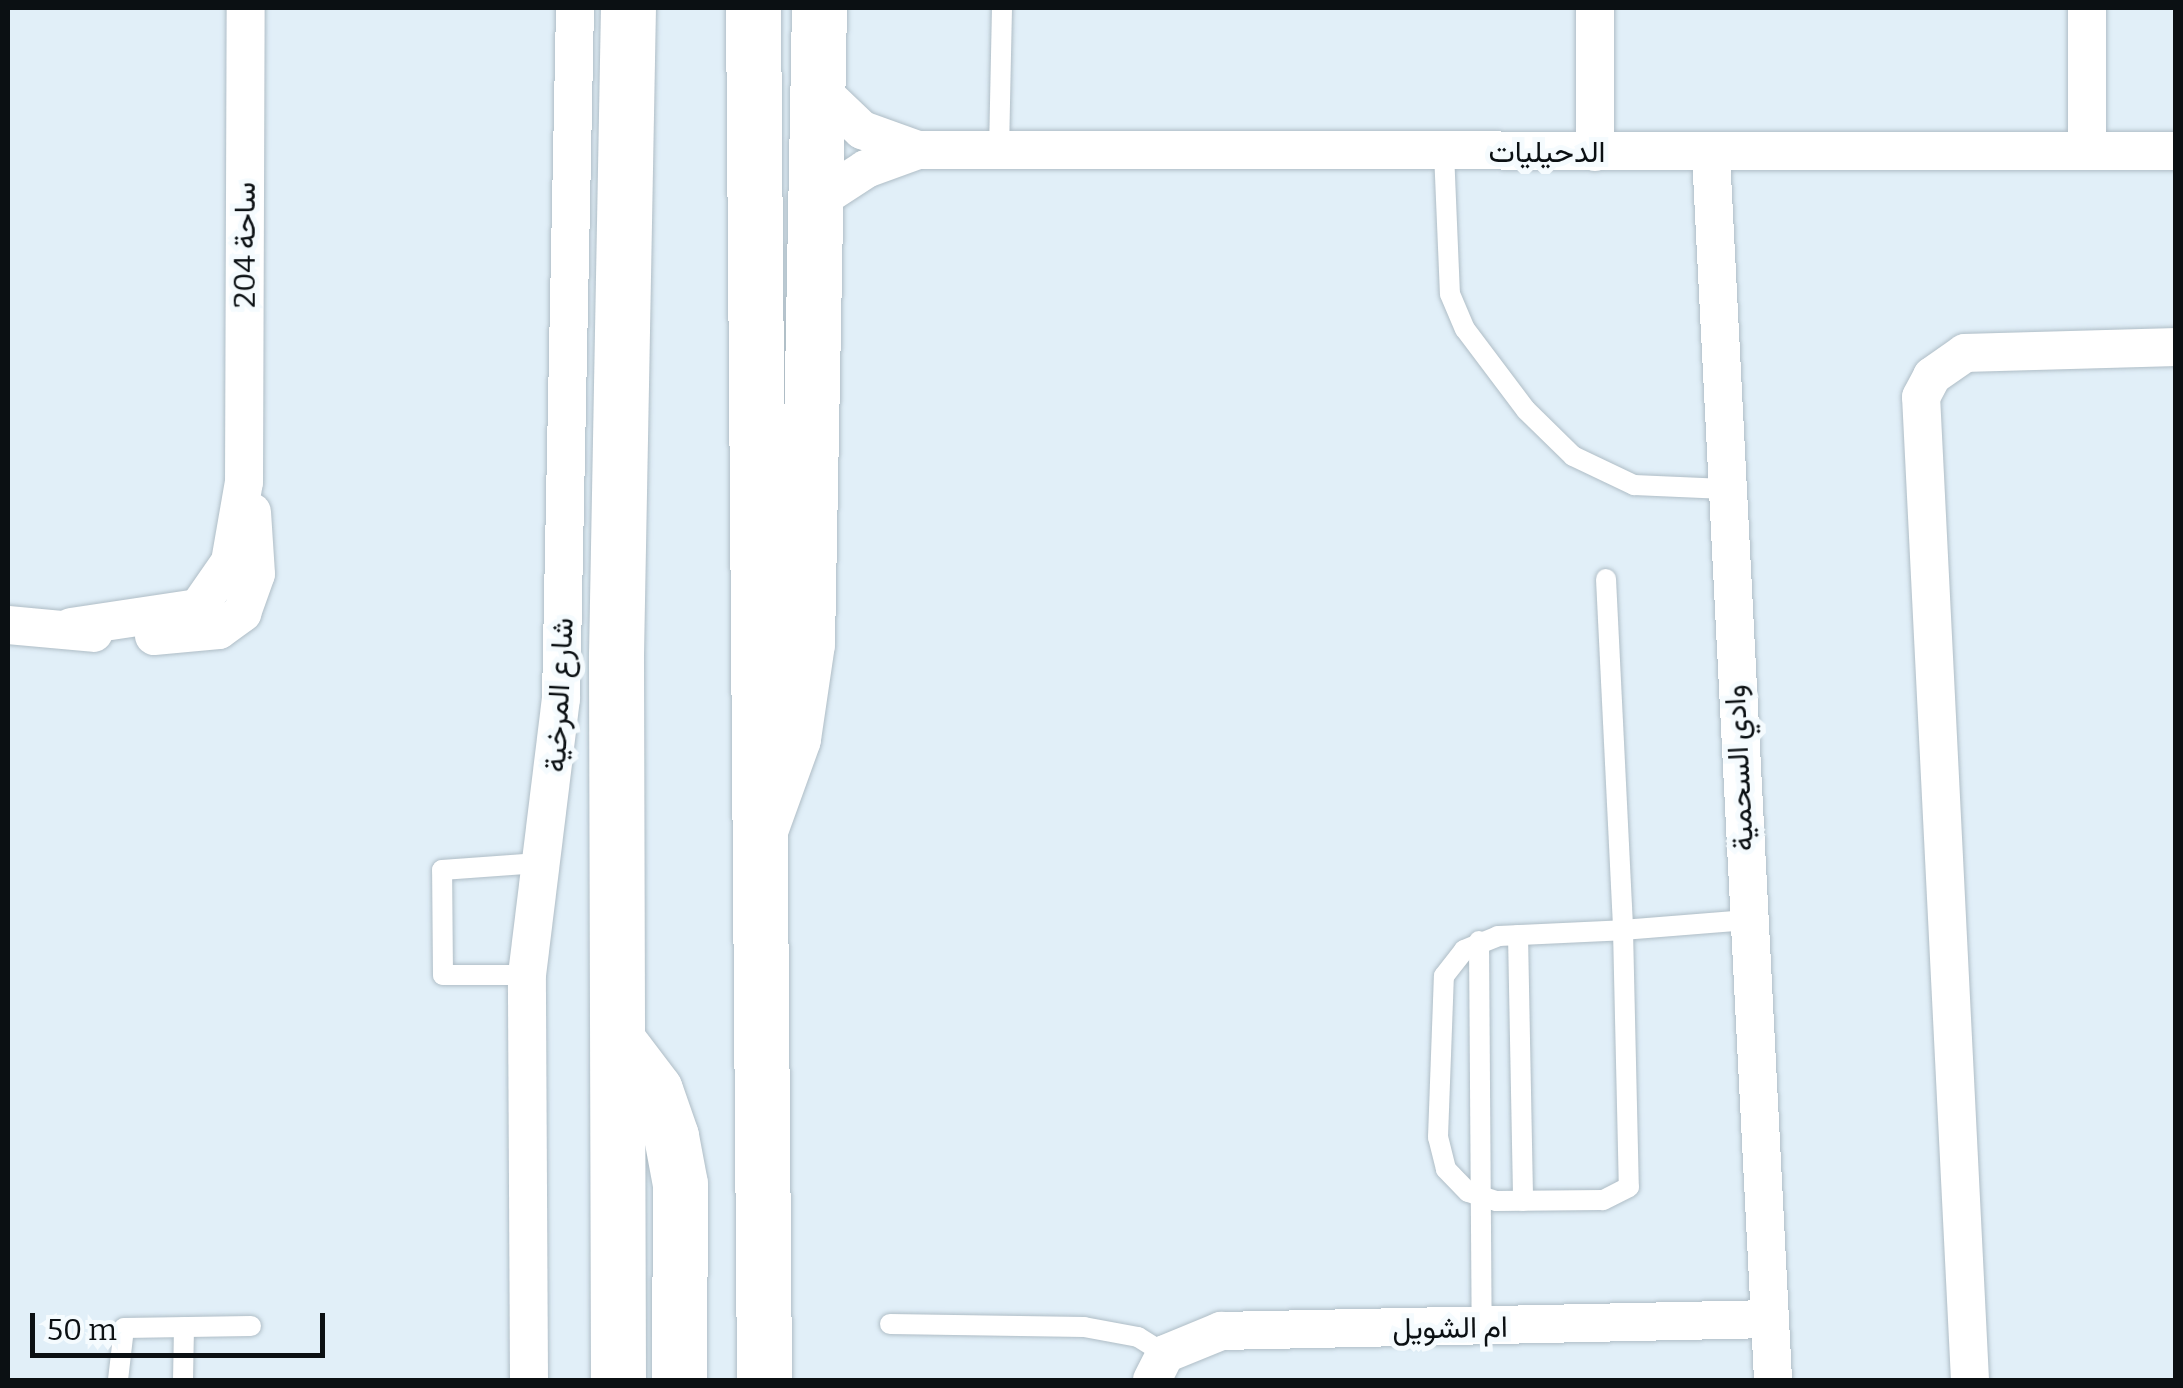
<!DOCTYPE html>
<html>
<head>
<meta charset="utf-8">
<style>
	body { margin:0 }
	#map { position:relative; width:2183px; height:1388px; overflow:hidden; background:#e1eff8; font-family:Bitter,Vazirmatn,serif }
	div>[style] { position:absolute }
	.roads { filter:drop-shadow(0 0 2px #afbdc6) drop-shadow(0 0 2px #afbdc6) }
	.lane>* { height:20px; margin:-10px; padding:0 10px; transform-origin:10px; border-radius:10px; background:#fff }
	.street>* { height:38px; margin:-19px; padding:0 19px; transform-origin:19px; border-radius:19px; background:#fff }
	.secondary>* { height:55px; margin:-27.5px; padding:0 27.5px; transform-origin:27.5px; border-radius:27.5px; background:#fff }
	.highway>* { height:55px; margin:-27.5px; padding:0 27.5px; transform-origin:27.5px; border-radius:27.5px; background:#fff }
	span { translate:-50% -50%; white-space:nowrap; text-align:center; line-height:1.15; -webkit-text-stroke:10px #f5fbfe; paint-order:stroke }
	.street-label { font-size:30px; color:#0b1013 }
	.frame { position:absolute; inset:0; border:10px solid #0b1013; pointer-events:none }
	.scale { position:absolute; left:30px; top:1313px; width:295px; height:45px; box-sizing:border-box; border:5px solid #0b1013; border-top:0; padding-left:12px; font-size:30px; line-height:35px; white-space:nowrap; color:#0b1013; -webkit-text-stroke:8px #f5fbfe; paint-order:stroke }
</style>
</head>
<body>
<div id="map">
	<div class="roads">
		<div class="lane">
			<i style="left:999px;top:151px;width:143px;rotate:-88.8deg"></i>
			<i style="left:1444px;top:152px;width:142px;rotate:87.6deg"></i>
			<i style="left:1450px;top:294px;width:38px;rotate:67deg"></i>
			<i style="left:1465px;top:329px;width:101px;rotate:53deg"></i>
			<i style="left:1526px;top:410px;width:66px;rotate:44.4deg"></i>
			<i style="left:1573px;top:456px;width:68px;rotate:25.4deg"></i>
			<i style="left:1634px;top:485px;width:91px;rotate:2.5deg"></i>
			<i style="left:1606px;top:579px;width:351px;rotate:87.2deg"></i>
			<i style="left:1623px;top:930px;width:124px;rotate:-4.6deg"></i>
			<i style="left:1623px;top:930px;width:257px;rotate:88.7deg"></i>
			<i style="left:1629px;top:1187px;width:29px;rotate:153deg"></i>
			<i style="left:1603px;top:1200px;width:107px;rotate:179.5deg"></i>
			<i style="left:1496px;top:1201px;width:29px;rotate:-162deg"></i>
			<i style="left:1468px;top:1192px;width:32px;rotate:-134deg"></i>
			<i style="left:1446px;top:1169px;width:33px;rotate:-104deg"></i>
			<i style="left:1438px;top:1137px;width:161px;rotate:-87.9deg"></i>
			<i style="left:1444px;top:976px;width:33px;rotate:-52deg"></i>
			<i style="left:1464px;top:950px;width:37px;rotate:-22deg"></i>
			<i style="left:1498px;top:936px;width:125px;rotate:-2.7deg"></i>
			<i style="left:1518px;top:935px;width:266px;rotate:88.9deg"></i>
			<i style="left:1479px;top:941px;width:387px;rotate:89.6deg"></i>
			<i style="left:527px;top:975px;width:84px;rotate:180deg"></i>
			<i style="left:443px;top:975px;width:105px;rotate:-90.5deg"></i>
			<i style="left:442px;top:870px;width:97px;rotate:-4.1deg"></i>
			<i style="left:890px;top:1324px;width:194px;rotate:0.9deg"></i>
			<i style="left:1084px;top:1327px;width:55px;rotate:10.5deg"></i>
			<i style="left:1138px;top:1337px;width:32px;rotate:32deg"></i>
			<i style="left:118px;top:1380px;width:52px;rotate:-83.4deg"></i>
			<i style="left:124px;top:1328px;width:127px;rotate:-0.9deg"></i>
			<i style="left:183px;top:1380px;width:53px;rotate:-88.9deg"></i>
		</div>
		<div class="street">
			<i style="left:1595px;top:8px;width:144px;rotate:90deg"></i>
			<i style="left:820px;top:90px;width:58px;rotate:43.6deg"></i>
			<i style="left:862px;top:130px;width:59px;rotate:19.7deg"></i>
			<i style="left:918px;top:150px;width:1258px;rotate:0.05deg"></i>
			<i style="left:2087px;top:151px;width:143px;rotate:-90deg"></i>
			<i style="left:1711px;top:155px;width:1227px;rotate:87.1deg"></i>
			<i style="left:820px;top:199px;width:55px;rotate:-33.1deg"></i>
			<i style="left:866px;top:169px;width:55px;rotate:-20.1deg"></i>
			<i style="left:8px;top:625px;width:86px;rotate:5.3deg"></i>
			<i style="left:71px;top:627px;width:128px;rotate:-8.5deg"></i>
			<i style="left:198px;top:608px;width:56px;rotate:-55.2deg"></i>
			<i style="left:230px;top:562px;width:81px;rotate:-80.1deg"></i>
			<i style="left:244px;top:482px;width:474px;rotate:-89.8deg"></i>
			<i style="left:154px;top:636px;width:65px;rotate:-5.3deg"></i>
			<i style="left:219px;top:630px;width:29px;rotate:-36deg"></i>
			<i style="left:242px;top:613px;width:41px;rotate:-70.3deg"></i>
			<i style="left:256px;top:574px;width:62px;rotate:-93.7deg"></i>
			<i style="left:529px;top:1380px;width:405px;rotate:-90.3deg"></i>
			<i style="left:527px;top:975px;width:278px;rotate:-83deg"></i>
			<i style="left:561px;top:699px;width:691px;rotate:-88.84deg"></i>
			<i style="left:1152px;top:1380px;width:29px;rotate:-63deg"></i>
			<i style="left:1165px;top:1354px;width:61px;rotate:-22.3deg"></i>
			<i style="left:1221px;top:1331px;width:549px;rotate:-1.25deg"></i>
			<i style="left:1970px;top:1380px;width:984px;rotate:-92.85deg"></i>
			<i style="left:1921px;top:397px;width:24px;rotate:-62deg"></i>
			<i style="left:1932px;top:376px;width:40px;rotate:-34.9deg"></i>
			<i style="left:1965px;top:353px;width:211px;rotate:-1.6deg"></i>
		</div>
		<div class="secondary">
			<i style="left:761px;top:827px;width:95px;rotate:-70.2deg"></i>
			<i style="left:793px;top:738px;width:96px;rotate:-81.6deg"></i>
			<i style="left:807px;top:643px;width:635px;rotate:-88.92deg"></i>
		</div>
		<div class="highway">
			<i style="left:753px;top:8px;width:1372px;rotate:89.54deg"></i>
			<i style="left:618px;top:1041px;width:61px;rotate:52.9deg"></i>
			<i style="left:655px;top:1090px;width:49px;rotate:70.8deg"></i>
			<i style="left:671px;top:1136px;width:49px;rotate:79.4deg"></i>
			<i style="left:680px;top:1184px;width:196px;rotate:90.3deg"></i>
			<i style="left:618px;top:1380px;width:725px;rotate:-90.16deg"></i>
			<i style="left:616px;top:655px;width:647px;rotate:-88.94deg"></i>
		</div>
	</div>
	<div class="street-label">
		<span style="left:1547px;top:152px">الدحيليات</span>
		<span style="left:245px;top:245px;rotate:-90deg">ساحة 204</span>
		<span style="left:559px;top:695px;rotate:-87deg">شارع المرخية</span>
		<span style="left:1739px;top:768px;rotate:-93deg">وادي السحمية</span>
		<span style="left:1450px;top:1328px;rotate:-1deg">ام الشويل</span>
	</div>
	<div class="frame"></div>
	<div class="scale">50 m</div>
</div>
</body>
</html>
